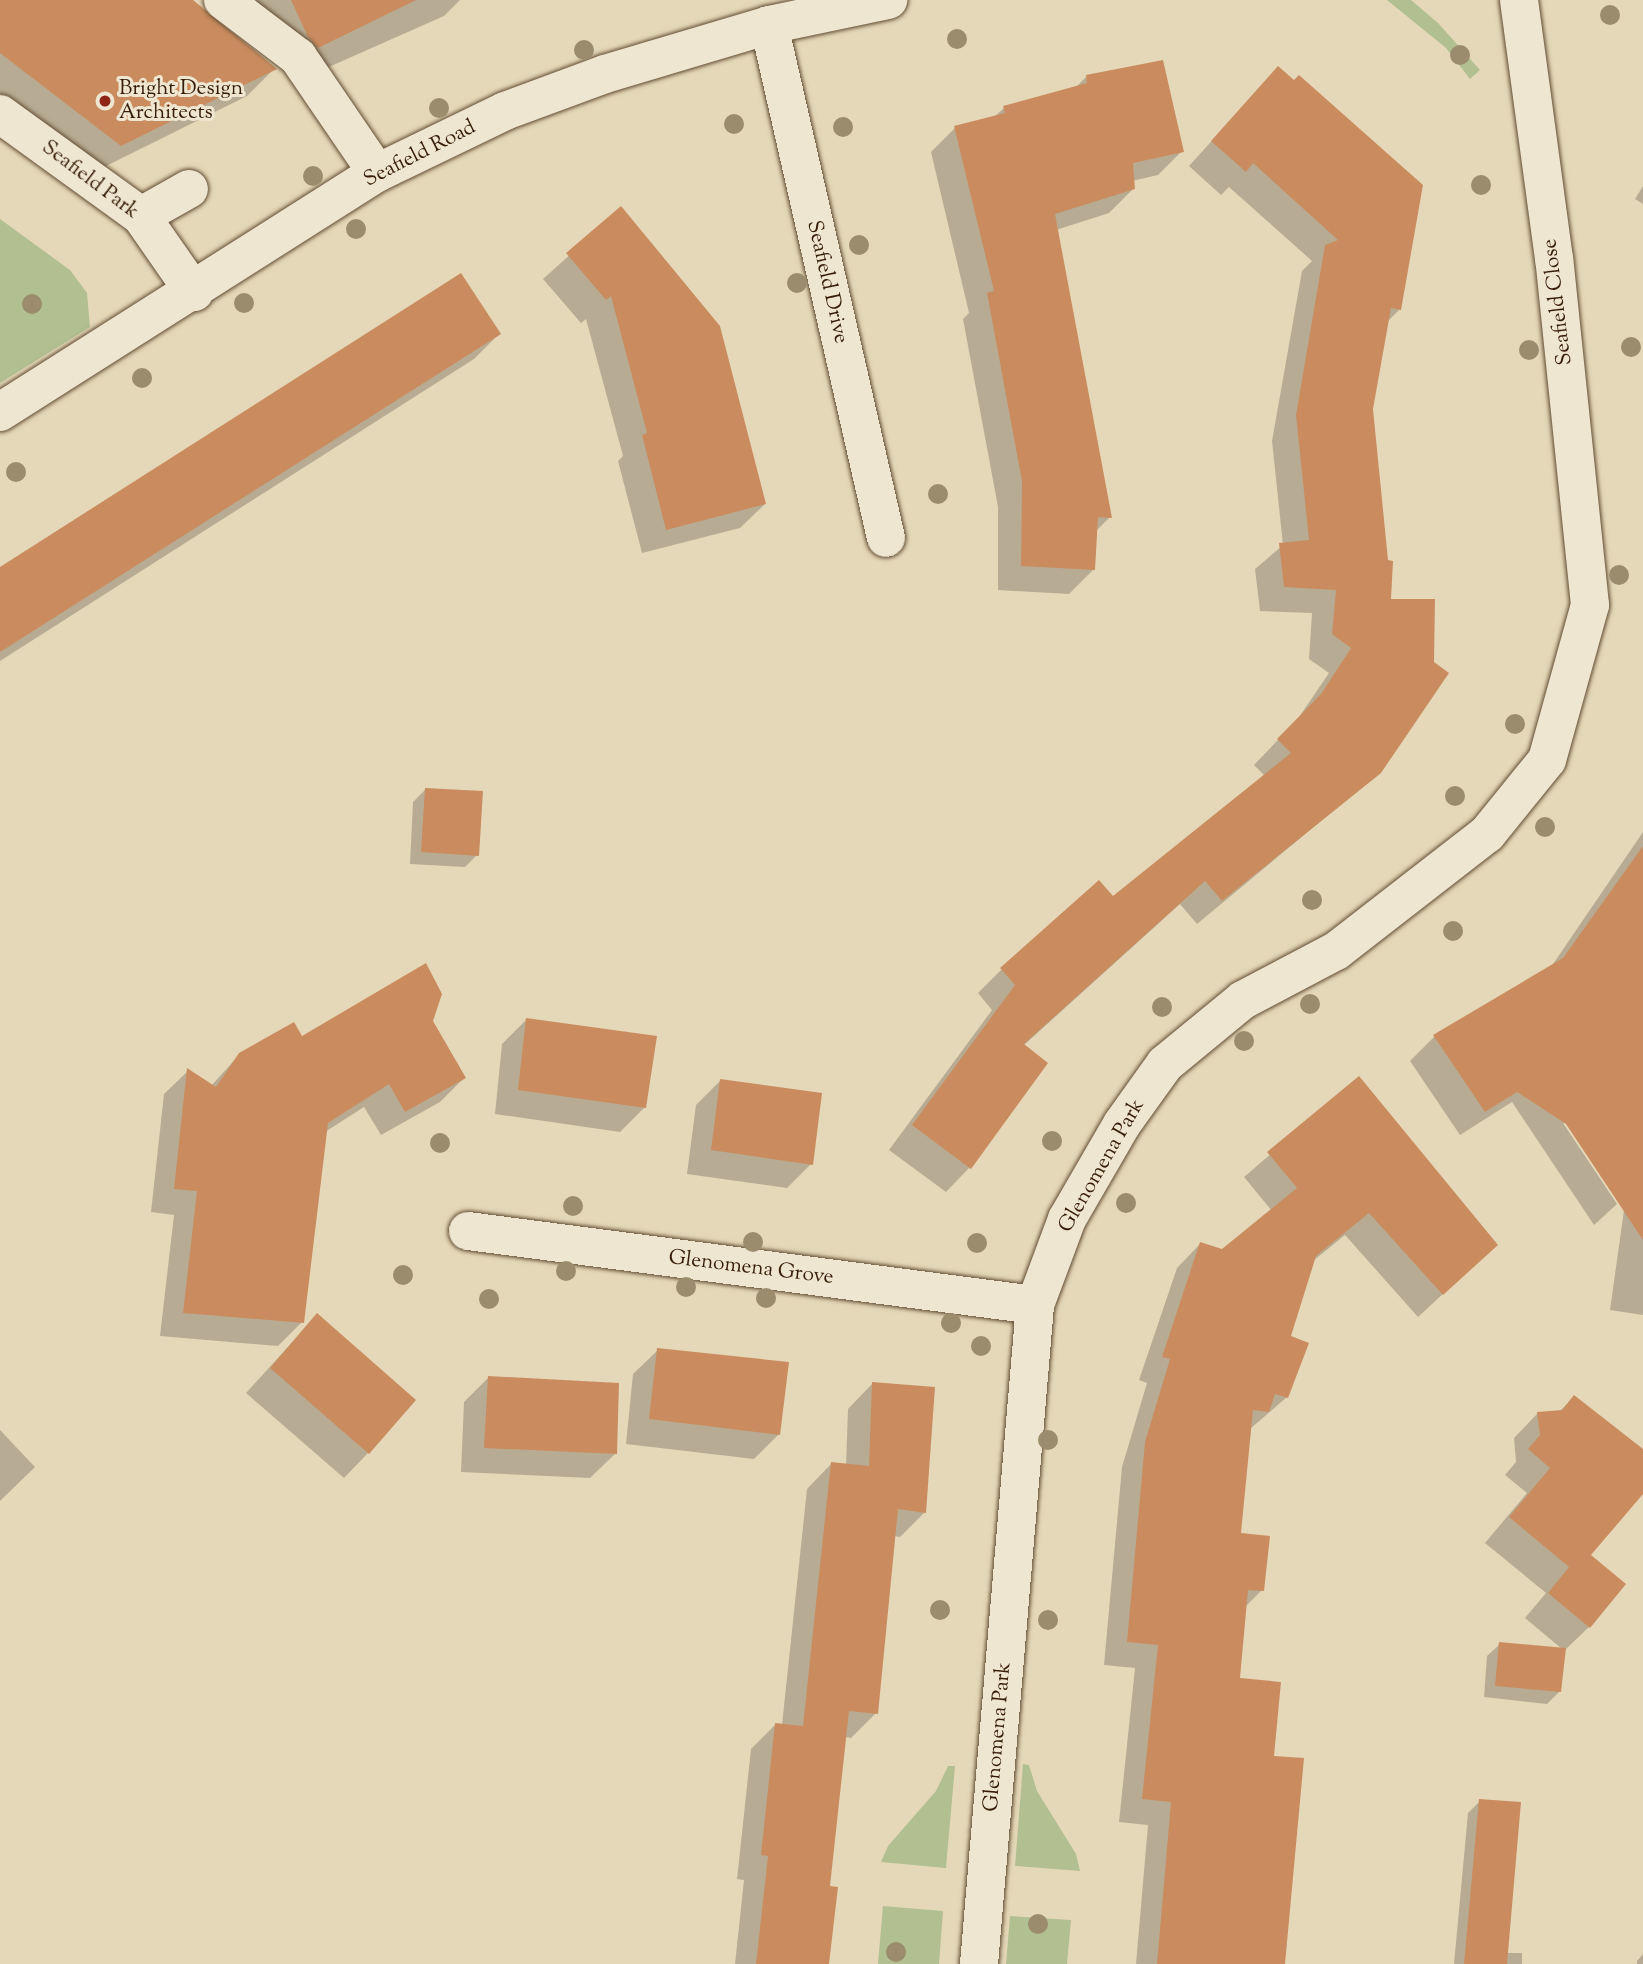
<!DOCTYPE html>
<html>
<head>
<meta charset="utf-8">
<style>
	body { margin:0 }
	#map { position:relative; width:1643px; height:1964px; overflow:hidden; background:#e5d8b8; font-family:"Sorts Mill Goudy",serif }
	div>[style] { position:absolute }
	.green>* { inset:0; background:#b2bf91 }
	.shadow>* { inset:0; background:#0003 }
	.building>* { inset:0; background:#ca8c5f }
	.roads { filter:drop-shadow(0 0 2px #624c33) drop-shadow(0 0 2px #624c33) }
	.minor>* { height:38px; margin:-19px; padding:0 19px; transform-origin:19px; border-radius:19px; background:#eee6d1 }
	.trees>* { width:20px; height:20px; margin:-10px; border-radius:50%; background:#9a8c6d }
	.dots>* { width:19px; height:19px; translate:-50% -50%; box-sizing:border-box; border:4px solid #eee6d1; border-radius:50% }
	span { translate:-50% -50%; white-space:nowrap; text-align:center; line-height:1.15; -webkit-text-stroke:6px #eee6d1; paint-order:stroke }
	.poi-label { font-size:21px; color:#371d07 }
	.left { translate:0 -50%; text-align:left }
	.street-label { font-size:21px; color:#371d07 }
</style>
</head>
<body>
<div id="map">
	<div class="green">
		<i style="clip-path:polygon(1387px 0,1411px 0,1438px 23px,1480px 70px,1470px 79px,1446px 48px)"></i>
		<i style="clip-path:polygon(0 219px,70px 270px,87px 293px,90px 327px,0 383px)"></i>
		<i style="clip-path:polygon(1023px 1764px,1029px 1765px,1037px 1791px,1076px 1854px,1080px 1871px,1015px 1866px)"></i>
		<i style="clip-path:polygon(948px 1766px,955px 1766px,946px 1868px,881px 1862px,888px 1846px,936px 1791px)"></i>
		<i style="clip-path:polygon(883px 1906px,943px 1911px,939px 1964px,878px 1964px)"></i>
		<i style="clip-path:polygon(1010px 1916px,1071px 1920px,1067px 1964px,1006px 1964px)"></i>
	</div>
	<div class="shadow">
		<i style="clip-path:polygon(0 0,186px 0,274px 69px,247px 96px,92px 173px,0 103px)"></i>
		<i style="clip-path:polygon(256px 0,460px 0,444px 16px,322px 70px,284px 62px)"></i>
		<i style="clip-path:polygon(1278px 68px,1400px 309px,1387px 322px,1371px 409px,1380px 772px,1197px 924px,1180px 904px,1023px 1046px,970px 1167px,946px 1192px,889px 1150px,992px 1010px,978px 993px,1002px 969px,1113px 899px,1265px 776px,1254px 765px,1297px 720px,1329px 673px,1309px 659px,1312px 613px,1260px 611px,1255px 569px,1283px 545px,1272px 441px,1302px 271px,1312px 261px,1229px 187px,1221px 195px,1189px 166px)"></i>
		<i style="clip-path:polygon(1086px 77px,1182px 151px,1158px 175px,1132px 181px,1133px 189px,1109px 213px,1056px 230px,1110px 517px,1095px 532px,1094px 569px,1069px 594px,998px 590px,998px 507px,963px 319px,969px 313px,931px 152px,955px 128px,993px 118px,1004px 108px,1075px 88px)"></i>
		<i style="clip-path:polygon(1643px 186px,1643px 204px,1635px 199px)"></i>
		<i style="clip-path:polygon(621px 209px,765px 504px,740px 528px,642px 553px,618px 461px,623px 456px,586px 319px,581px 323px,543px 279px)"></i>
		<i style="clip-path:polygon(499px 334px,474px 359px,0 661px,0 570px)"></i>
		<i style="clip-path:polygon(425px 790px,477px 855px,465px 867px,410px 864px,413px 802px)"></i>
		<i style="clip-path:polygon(1643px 832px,1643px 1315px,1610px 1310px,1624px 1210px,1568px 1123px,1563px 1123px,1617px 1204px,1594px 1225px,1512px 1102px,1460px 1135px,1410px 1061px,1434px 1037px,1551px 967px)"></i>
		<i style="clip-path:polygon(526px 1020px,645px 1107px,620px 1132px,495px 1114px,502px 1044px)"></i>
		<i style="clip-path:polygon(431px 1021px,464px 1078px,440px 1102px,381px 1135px,364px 1107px,325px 1132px,302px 1322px,278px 1346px,160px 1336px,174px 1215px,151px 1212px,164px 1094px,188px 1071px,211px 1086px,240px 1054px,301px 1039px)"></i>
		<i style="clip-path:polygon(1358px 1079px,1496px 1245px,1418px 1317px,1345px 1235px,1313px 1261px,1289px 1338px,1287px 1397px,1250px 1429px,1239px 1535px,1262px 1590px,1244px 1608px,1238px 1679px,1272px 1758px,1283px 1964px,1136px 1964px,1148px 1825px,1119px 1822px,1135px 1668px,1104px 1665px,1122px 1467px,1147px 1383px,1139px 1380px,1177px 1268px,1200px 1244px,1222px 1251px,1272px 1211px,1244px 1177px)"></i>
		<i style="clip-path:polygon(721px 1080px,811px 1164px,787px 1188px,687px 1174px,696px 1105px)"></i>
		<i style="clip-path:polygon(317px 1315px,368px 1453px,344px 1478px,246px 1393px)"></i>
		<i style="clip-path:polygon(658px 1350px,779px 1434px,754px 1459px,626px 1444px,633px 1374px)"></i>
		<i style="clip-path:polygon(488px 1378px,615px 1454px,590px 1478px,461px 1472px,464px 1402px)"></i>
		<i style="clip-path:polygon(872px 1384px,925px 1512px,900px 1537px,894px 1536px,876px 1713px,851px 1738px,845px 1737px,828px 1887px,827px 1964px,735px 1964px,744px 1880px,737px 1879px,751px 1749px,775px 1725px,782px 1725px,807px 1489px,831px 1464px,846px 1466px,848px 1409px)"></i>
		<i style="clip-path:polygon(1574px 1397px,1643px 1451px,1643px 1491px,1589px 1555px,1589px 1627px,1564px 1651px,1559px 1692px,1547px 1704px,1484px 1697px,1487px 1656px,1500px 1644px,1562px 1649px,1525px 1618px,1546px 1593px,1485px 1543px,1527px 1493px,1505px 1475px,1516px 1462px,1514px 1438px,1538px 1413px,1559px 1412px)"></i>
		<i style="clip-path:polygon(0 1430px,35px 1467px,0 1501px)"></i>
		<i style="clip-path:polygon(1480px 1801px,1506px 1953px,1522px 1953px,1522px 1964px,1454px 1964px,1468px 1813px)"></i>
		<i style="clip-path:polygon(1643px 1954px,1643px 1964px,1637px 1964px,1637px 1961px)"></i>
	</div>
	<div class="building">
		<i style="clip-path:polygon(0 0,193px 0,277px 69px,121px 146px,0 53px)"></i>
		<i style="clip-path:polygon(291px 0,416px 0,318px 48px,308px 37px)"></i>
		<i style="clip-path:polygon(1163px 60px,1184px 152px,1133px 163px,1135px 189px,1055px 214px,1112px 518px,1098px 517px,1095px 570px,1021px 566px,1022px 481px,987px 293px,994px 291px,954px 126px,1005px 113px,1003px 106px,1087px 83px,1086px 75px)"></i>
		<i style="clip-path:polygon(1278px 66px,1294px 80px,1299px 75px,1423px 185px,1401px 310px,1391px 308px,1373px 409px,1388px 560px,1393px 561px,1391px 599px,1435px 599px,1434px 662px,1449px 673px,1381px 773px,1222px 901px,1205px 881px,1024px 1044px,1048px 1063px,971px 1169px,912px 1125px,1015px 985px,1000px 968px,1099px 880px,1113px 896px,1291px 753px,1277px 739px,1321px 694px,1351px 648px,1332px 634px,1336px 590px,1284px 587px,1279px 543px,1309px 540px,1296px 415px,1325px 245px,1338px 240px,1253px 163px,1246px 172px,1211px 141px)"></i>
		<i style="clip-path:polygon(621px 206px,720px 326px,766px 504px,666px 530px,642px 435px,647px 433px,611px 296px,606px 300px,566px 253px)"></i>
		<i style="clip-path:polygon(461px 273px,501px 334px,0 652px,0 567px)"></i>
		<i style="clip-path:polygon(425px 788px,483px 791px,479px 856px,421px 852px)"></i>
		<i style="clip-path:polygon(1643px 846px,1643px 1240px,1566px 1124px,1517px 1092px,1485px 1112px,1433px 1035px,1563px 958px)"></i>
		<i style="clip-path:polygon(426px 963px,442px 994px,433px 1021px,466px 1078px,405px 1112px,389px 1084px,328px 1123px,304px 1323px,183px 1313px,197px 1191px,174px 1189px,187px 1068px,216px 1087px,239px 1053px,294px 1022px,302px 1036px)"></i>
		<i style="clip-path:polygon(526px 1018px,657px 1036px,646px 1108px,518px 1090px)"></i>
		<i style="clip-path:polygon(1359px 1076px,1498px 1245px,1443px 1295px,1369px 1213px,1316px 1256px,1291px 1336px,1309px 1343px,1288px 1398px,1275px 1394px,1269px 1412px,1253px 1410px,1241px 1533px,1270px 1536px,1264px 1591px,1248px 1590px,1240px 1678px,1281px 1682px,1274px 1756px,1304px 1758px,1285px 1964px,1157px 1964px,1171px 1802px,1142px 1799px,1158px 1645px,1127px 1642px,1145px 1442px,1170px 1359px,1162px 1357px,1200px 1242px,1222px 1249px,1297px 1188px,1267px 1152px)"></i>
		<i style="clip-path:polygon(720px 1079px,822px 1093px,813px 1165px,711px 1150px)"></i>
		<i style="clip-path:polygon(317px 1313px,416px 1400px,369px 1454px,270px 1368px)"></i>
		<i style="clip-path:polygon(657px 1348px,789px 1362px,780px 1435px,649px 1419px)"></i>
		<i style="clip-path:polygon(488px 1376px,619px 1383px,617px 1454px,484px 1448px)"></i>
		<i style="clip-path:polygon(872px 1382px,935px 1387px,926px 1513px,898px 1509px,878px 1714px,849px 1711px,830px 1886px,838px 1887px,829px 1964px,756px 1964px,768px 1856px,761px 1855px,775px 1723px,803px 1726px,831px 1462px,869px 1466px)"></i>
		<i style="clip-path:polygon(1574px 1395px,1643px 1449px,1643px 1494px,1591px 1555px,1626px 1584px,1590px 1628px,1548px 1593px,1569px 1567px,1509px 1517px,1550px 1468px,1528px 1449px,1540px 1435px,1537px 1412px,1562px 1410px)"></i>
		<i style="clip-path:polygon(1499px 1642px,1566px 1648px,1561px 1692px,1495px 1686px)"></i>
		<i style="clip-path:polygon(1479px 1799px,1521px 1802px,1507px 1964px,1464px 1964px)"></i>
	</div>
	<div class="roads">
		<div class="minor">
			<i style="left:223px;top:0;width:94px;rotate:37.2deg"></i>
			<i style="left:298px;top:57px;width:140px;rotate:55.7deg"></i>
			<i style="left:769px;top:25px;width:526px;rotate:77.15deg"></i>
			<i style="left:0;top:114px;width:174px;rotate:35.9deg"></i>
			<i style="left:141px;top:216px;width:93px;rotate:55.1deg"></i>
			<i style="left:141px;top:216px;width:55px;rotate:-29.4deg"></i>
			<i style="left:0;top:412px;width:446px;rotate:-32.4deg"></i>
			<i style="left:377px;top:173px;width:142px;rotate:-25.8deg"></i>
			<i style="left:505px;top:111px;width:107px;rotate:-20.3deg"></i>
			<i style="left:605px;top:74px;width:171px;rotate:-16.6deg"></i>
			<i style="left:769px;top:25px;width:122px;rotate:-11.9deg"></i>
			<i style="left:468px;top:1231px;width:572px;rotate:7.44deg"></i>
			<i style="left:979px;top:1964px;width:661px;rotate:-85.14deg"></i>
			<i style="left:1035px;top:1305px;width:92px;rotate:-69.6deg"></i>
			<i style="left:1067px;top:1219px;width:110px;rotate:-59.9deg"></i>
			<i style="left:1122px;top:1124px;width:74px;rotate:-54.4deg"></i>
			<i style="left:1165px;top:1064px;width:101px;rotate:-39.4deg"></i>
			<i style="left:1243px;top:1000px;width:105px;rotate:-27.8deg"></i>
			<i style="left:1336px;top:951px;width:191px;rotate:-37.8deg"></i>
			<i style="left:1487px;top:834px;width:95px;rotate:-51deg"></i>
			<i style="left:1547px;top:760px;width:161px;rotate:-74.5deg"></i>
			<i style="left:1590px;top:605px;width:348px;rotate:-95.9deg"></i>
			<i style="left:1554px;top:259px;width:261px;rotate:-97.7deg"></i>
		</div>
	</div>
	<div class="trees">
		<i style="left:1610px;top:15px"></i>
		<i style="left:957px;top:39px"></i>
		<i style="left:584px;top:50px"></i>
		<i style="left:1460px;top:55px"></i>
		<i style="left:439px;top:108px"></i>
		<i style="left:734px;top:124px"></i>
		<i style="left:843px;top:127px"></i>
		<i style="left:313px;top:176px"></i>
		<i style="left:1481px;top:185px"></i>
		<i style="left:356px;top:229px"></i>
		<i style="left:859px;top:245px"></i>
		<i style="left:797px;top:283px"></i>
		<i style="left:244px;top:303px"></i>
		<i style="left:32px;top:304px"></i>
		<i style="left:1631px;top:347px"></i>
		<i style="left:1529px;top:350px"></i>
		<i style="left:142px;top:378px"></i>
		<i style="left:16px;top:472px"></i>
		<i style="left:938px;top:494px"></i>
		<i style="left:1619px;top:575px"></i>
		<i style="left:1515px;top:724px"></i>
		<i style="left:1455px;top:796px"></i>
		<i style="left:1545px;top:827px"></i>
		<i style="left:1312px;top:900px"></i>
		<i style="left:1453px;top:931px"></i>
		<i style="left:1310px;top:1004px"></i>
		<i style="left:1162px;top:1007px"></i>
		<i style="left:1244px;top:1041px"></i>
		<i style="left:1052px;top:1141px"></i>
		<i style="left:440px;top:1143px"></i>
		<i style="left:1126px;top:1203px"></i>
		<i style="left:573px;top:1206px"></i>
		<i style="left:753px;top:1242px"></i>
		<i style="left:977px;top:1243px"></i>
		<i style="left:566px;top:1271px"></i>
		<i style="left:403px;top:1275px"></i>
		<i style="left:686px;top:1287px"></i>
		<i style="left:766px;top:1298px"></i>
		<i style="left:489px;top:1299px"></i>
		<i style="left:951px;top:1323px"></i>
		<i style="left:981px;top:1346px"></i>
		<i style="left:1048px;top:1440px"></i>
		<i style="left:940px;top:1610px"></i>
		<i style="left:1048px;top:1620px"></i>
		<i style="left:1038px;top:1924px"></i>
		<i style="left:896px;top:1952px"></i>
	</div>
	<div class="dots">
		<i style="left:105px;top:101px;background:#8f2418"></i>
	</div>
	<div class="poi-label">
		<span class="left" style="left:119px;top:101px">Bright Design<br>Architects</span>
	</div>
	<div class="street-label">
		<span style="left:420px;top:154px;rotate:-27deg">Seafield Road</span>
		<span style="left:90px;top:180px;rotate:37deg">Seafield Park</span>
		<span style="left:827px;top:282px;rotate:77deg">Seafield Drive</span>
		<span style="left:1558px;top:302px;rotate:-97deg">Seafield Close</span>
		<span style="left:1102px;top:1166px;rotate:-60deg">Glenomena Park</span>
		<span style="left:751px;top:1268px;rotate:7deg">Glenomena Grove</span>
		<span style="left:998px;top:1737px;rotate:-85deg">Glenomena Park</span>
	</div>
</div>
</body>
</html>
